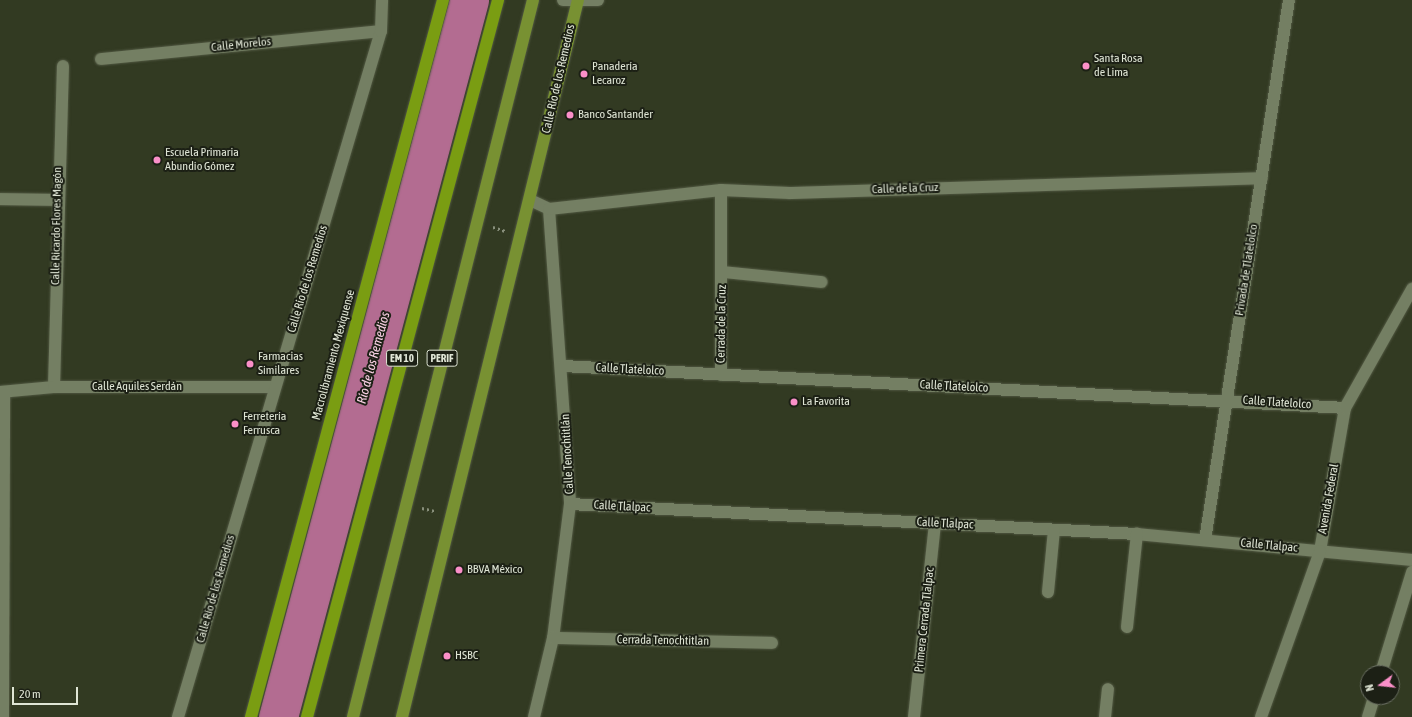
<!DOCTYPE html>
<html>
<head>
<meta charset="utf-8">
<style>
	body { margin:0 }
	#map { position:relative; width:1412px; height:717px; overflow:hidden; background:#323a22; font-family:"Asap Condensed",sans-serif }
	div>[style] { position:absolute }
	.river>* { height:39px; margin:-19.5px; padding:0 19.5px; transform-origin:19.5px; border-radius:19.5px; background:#b36c91 }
	.path>* { height:2.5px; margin-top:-1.25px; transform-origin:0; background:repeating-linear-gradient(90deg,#888f7b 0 2px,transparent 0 5px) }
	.roads { filter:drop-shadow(0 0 1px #515842) drop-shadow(0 0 1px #515842) }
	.street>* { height:12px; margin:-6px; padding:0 6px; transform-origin:6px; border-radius:6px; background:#747f63 }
	.secondary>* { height:12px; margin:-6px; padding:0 6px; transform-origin:6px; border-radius:6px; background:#747f63 }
	.primary>* { height:12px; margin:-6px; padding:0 6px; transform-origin:6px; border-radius:6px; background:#789132 }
	.highway>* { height:12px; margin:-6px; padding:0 6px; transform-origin:6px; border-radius:6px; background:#7a9d12 }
	.dots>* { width:11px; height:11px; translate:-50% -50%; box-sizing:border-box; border:2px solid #1c2015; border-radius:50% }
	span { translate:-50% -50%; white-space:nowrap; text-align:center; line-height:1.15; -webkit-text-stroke:4px #1c2015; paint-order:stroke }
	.shield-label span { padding:1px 3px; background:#1c2015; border:1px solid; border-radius:3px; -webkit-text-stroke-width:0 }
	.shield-label { font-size:11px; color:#dfe5d5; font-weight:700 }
	.street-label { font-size:12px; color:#dfe5d5 }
	.poi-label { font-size:12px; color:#dfe5d5 }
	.left { translate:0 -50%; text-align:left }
	.water-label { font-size:13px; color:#fad1e4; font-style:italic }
	.north { position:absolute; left:1360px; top:665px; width:40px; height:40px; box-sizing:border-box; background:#1c2015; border:1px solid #6a6f62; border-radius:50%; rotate:255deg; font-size:11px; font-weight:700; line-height:16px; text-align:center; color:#dfe5d5 }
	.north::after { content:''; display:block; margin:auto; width:14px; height:18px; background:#fa8fc8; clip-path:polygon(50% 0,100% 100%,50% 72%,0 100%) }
	.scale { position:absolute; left:12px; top:687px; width:66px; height:18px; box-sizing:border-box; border:2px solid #dfe5d5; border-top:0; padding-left:5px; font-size:12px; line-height:14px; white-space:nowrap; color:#dfe5d5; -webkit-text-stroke:3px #1c2015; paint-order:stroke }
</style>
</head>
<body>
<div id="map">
	<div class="river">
		<i style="left:278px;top:717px;width:742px;rotate:-75.08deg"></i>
	</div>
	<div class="path">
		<i style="left:493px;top:227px;width:13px;rotate:18deg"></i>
		<i style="left:422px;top:508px;width:13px;rotate:13deg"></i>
	</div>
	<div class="roads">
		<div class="street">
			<i style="left:101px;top:59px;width:281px;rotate:-5.7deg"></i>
			<i style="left:0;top:199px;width:57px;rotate:1deg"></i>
			<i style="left:530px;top:200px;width:21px;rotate:25deg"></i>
			<i style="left:549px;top:209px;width:296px;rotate:85.9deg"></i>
			<i style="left:570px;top:504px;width:135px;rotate:97.2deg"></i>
			<i style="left:553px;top:638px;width:81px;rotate:103.5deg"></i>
			<i style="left:549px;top:209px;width:173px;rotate:-6.3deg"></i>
			<i style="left:721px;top:190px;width:69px;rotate:2.5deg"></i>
			<i style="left:790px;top:193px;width:472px;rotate:-1.8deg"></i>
			<i style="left:723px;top:272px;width:99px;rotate:5.8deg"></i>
			<i style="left:563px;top:366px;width:783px;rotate:3.07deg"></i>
			<i style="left:721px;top:375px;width:185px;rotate:-90deg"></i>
			<i style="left:54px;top:387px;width:321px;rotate:-88.4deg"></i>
			<i style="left:0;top:392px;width:54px;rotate:-5.3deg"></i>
			<i style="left:54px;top:387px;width:221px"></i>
			<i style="left:570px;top:504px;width:568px;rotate:3.03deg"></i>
			<i style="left:1137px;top:534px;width:276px;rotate:5.4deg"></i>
			<i style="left:1205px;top:540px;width:546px;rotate:-81.16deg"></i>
			<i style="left:1320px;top:551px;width:145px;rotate:-80.1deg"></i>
			<i style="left:1345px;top:408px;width:137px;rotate:-60.6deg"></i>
			<i style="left:1048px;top:592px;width:62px;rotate:-84.5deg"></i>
			<i style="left:1127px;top:627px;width:94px;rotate:-83.9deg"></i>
			<i style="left:553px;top:638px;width:219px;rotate:1.3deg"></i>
			<i style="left:1381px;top:673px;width:106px;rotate:-72.9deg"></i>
			<i style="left:3px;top:717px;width:325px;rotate:-89.8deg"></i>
			<i style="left:178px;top:717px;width:715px;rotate:-73.52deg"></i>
			<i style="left:381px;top:31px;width:31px;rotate:-88deg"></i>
			<i style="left:914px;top:717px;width:194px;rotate:-83.8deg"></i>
			<i style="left:1105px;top:717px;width:28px;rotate:-84deg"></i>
			<i style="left:1368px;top:717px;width:21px;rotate:-73deg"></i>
		</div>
		<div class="secondary">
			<i style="left:563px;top:0;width:35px"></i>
			<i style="left:1261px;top:717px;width:176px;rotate:-70.4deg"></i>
		</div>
		<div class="primary">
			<i style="left:353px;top:717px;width:739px;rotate:-75.91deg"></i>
			<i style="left:402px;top:717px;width:738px;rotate:-76.21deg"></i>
		</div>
		<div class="highway">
			<i style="left:251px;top:717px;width:742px;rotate:-75.01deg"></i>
			<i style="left:307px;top:717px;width:742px;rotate:-75.08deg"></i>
		</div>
	</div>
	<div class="dots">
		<i style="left:1086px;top:66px;background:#fa8fc8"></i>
		<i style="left:584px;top:74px;background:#fa8fc8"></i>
		<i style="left:570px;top:115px;background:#fa8fc8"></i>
		<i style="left:157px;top:160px;background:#fa8fc8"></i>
		<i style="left:250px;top:364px;background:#fa8fc8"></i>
		<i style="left:794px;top:402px;background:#fa8fc8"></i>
		<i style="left:235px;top:424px;background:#fa8fc8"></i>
		<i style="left:459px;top:570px;background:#fa8fc8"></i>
		<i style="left:447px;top:656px;background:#fa8fc8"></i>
	</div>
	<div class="shield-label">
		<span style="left:402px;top:358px">EM 10</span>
		<span style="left:442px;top:358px">PERIF</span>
	</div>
	<div class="street-label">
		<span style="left:241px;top:45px;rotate:-6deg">Calle Morelos</span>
		<span style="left:559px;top:79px;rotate:-77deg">Calle Río de los Remedios</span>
		<span style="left:905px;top:189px;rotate:-2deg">Calle de la Cruz</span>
		<span style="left:57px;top:226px;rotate:-89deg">Calle Ricardo Flores Magón</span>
		<span style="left:1247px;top:270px;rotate:-81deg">Privada de Tlatelolco</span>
		<span style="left:308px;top:279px;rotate:-73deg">Calle Río de los Remedios</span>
		<span style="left:722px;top:324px;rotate:-89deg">Cerrada de la Cruz</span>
		<span style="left:334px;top:355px;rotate:-75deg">Macrolibramiento Mexiquense</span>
		<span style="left:630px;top:370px;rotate:3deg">Calle Tlatelolco</span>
		<span style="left:137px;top:387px">Calle Aquiles Serdán</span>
		<span style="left:954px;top:387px;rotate:3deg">Calle Tlatelolco</span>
		<span style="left:1277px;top:403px;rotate:4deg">Calle Tlatelolco</span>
		<span style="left:568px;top:454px;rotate:-93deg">Calle Tenochtitlán</span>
		<span style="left:1329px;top:499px;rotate:-80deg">Avenida Federal</span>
		<span style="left:622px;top:507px;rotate:3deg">Calle Tlalpac</span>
		<span style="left:945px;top:524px;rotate:3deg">Calle Tlalpac</span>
		<span style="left:1269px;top:546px;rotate:5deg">Calle Tlalpac</span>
		<span style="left:216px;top:589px;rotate:-74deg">Calle Río de los Remedios</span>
		<span style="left:925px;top:620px;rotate:-84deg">Primera Cerrada Tlalpac</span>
		<span style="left:663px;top:641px;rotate:1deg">Cerrada Tenochtitlan</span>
	</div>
	<div class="poi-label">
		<span class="left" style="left:1094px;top:66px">Santa Rosa<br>de Lima</span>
		<span class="left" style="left:592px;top:74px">Panadería<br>Lecaroz</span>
		<span class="left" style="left:578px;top:115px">Banco Santander</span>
		<span class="left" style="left:165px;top:160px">Escuela Primaria<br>Abundio Gómez</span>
		<span class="left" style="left:258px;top:364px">Farmacias<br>Similares</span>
		<span class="left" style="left:802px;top:402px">La Favorita</span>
		<span class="left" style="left:243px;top:424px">Ferretería<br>Ferrusca</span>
		<span class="left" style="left:467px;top:570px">BBVA México</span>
		<span class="left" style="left:455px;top:656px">HSBC</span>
	</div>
	<div class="water-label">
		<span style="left:374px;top:358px;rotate:-75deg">Río de los Remedios</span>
	</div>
	<div class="north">N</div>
	<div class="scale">20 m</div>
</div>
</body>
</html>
